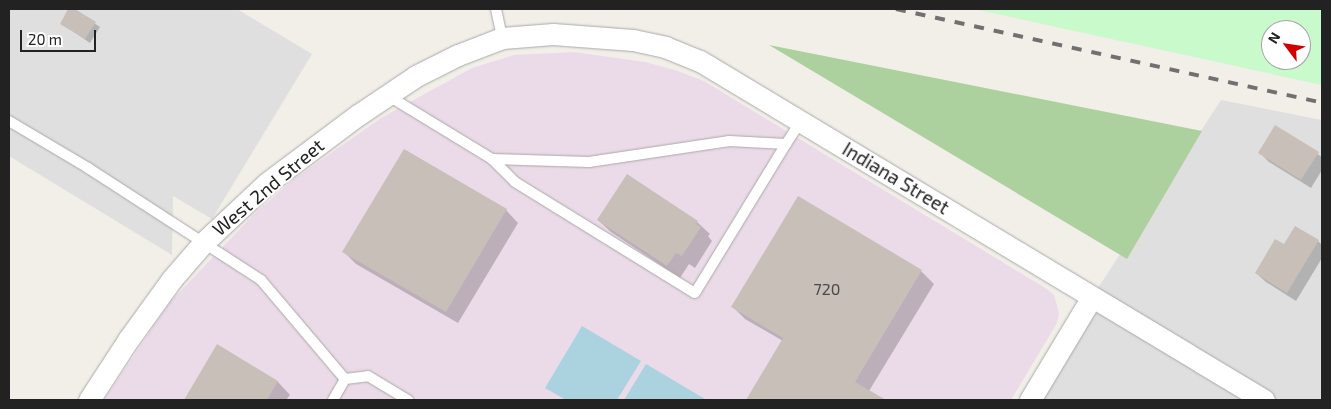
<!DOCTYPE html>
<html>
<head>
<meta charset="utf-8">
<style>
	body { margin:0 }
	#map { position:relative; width:1331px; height:409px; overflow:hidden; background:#f2efe9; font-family:"Exo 2",sans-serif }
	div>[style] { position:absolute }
	.residential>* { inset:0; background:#e0dfdf }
	.industrial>* { inset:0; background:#ebdbe8 }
	.forest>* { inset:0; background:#add19e }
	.park>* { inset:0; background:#c8facc }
	.water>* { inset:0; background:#aad3df }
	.shadow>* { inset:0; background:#0003 }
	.building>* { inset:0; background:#c7bfb8 }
	.roads { filter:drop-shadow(0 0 1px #a9a9a9) drop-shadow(0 0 1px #a9a9a9) }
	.lane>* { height:10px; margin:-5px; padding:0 5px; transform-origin:5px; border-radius:5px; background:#fff }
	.street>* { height:21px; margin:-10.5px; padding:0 10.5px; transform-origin:10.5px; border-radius:10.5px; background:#fff }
	.rail>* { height:4px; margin-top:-2px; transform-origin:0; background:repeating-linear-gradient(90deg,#707070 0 10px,transparent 0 20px) }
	span { translate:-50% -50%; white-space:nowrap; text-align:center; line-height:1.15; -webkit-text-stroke:4px #fff; paint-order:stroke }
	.number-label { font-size:16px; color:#4b4948 }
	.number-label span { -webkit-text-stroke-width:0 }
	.street-label { font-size:19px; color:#222 }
	.frame { position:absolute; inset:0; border:10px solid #222; pointer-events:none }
	.north { position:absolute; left:1261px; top:20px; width:50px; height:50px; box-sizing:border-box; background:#fff; border:1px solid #a7a7a7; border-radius:50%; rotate:301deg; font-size:14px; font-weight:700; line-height:20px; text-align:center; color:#222 }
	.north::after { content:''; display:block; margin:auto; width:18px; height:22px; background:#d40000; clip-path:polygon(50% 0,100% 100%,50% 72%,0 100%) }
	.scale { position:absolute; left:20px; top:30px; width:76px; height:22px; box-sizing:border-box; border:2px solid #222; border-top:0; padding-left:6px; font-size:15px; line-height:18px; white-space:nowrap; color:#222; -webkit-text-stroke:4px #fff; paint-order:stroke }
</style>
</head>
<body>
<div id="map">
	<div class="residential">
		<i style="clip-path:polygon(9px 9px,237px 9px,312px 54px,212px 219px,173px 196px,172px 255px,9px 156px)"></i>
		<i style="clip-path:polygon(1221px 100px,1322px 120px,1322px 400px,1030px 400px,1092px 297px)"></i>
	</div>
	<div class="industrial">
		<i style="clip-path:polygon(574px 52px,645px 62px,675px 70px,704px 81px,1047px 289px,1054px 295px,1057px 305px,1059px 314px,1057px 323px,1011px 400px,104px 400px,169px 303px,255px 213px,294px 179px,381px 118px,472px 68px,514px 55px)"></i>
	</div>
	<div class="forest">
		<i style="clip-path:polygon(769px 45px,1202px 131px,1127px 259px)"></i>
	</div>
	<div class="park">
		<i style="clip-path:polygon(evenodd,974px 9px,1322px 9px,1322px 85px,974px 9px,1271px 30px,1301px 30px,1301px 60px,1271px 60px,1271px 30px)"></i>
	</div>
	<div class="water">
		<i style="clip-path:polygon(582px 326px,641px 361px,617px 400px,566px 400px,545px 388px)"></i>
		<i style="clip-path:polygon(646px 364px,705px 399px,704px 400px,624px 400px)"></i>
	</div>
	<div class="shadow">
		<i style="clip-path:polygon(69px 9px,73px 9px,100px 27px,90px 43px,61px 23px)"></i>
		<i style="clip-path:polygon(1276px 127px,1322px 157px,1322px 170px,1311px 188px,1269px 162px,1260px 153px)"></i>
		<i style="clip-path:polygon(627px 176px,697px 222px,710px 234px,708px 236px,712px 241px,695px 268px,689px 264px,680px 278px,611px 232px,598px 220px)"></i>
		<i style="clip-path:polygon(799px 197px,921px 271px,934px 284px,869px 391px,884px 400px,747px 400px,783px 341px,745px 319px,733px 307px)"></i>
		<i style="clip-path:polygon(506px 210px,518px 223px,458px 323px,356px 264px,344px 252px)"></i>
		<i style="clip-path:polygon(1318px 241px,1322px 245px,1322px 258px,1296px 301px,1266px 282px,1256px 273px,1285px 246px)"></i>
		<i style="clip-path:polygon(217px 346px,278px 382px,290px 395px,286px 400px,185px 400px)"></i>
	</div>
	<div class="building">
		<i style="clip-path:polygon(68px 9px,75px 9px,96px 22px,85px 39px,60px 24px)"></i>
		<i style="clip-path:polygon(1275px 125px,1319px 152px,1301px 180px,1258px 153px)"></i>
		<i style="clip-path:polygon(404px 149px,507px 209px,446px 312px,342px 252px)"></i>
		<i style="clip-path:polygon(627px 174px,698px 221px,696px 224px,701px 227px,682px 256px,676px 253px,667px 266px,597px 220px)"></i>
		<i style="clip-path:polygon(798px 196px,922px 270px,855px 382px,886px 400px,746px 400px,783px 338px,731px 307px)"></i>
		<i style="clip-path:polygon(1295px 226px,1319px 240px,1287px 293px,1255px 273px,1275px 239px,1284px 244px)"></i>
		<i style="clip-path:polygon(217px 344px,278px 381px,267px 400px,184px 400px)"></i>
	</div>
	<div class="roads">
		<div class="lane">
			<i style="left:496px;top:9px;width:30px;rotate:78deg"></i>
			<i style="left:387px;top:95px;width:123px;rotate:31.4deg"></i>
			<i style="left:492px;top:159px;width:97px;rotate:1.8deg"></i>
			<i style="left:589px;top:162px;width:142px;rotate:-8.5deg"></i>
			<i style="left:729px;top:141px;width:57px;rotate:3deg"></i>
			<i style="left:786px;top:144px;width:27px;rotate:-57deg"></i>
			<i style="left:9px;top:121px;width:92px;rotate:30.7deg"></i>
			<i style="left:88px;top:168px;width:206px;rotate:32.9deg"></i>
			<i style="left:261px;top:280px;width:130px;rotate:49.7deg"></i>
			<i style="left:492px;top:159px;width:33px;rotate:45deg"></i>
			<i style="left:515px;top:182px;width:211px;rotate:31.7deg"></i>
			<i style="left:695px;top:293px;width:175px;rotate:-58.6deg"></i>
			<i style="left:345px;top:379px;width:23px;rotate:-7deg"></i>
			<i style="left:368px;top:376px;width:47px;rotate:31deg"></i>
			<i style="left:333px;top:400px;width:24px;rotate:-60deg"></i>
		</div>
		<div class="street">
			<i style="left:89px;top:400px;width:72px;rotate:-57deg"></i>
			<i style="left:128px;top:340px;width:75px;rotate:-54.2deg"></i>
			<i style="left:172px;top:279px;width:49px;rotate:-49.1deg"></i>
			<i style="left:204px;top:242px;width:86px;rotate:-43.1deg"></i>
			<i style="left:267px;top:183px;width:114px;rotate:-36.8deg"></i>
			<i style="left:358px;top:115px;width:70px;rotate:-33.9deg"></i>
			<i style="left:416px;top:76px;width:47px;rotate:-26.6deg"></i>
			<i style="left:458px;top:55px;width:47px;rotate:-21.1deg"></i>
			<i style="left:502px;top:38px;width:51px;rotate:-4.5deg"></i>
			<i style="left:553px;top:34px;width:80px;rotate:4.3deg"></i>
			<i style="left:633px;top:40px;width:33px;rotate:12deg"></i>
			<i style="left:665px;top:47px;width:38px;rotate:22deg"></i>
			<i style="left:700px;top:61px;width:658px;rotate:31.01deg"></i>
			<i style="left:1030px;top:400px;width:120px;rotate:-59deg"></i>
		</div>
	</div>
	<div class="rail">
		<i style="left:896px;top:9px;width:436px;rotate:12.4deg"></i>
	</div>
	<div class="number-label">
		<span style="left:827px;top:289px">720</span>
	</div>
	<div class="street-label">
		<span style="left:896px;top:178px;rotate:31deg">Indiana Street</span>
		<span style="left:268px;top:187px;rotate:-40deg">West 2nd Street</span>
	</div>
	<div class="frame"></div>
	<div class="north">N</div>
	<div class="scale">20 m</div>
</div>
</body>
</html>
